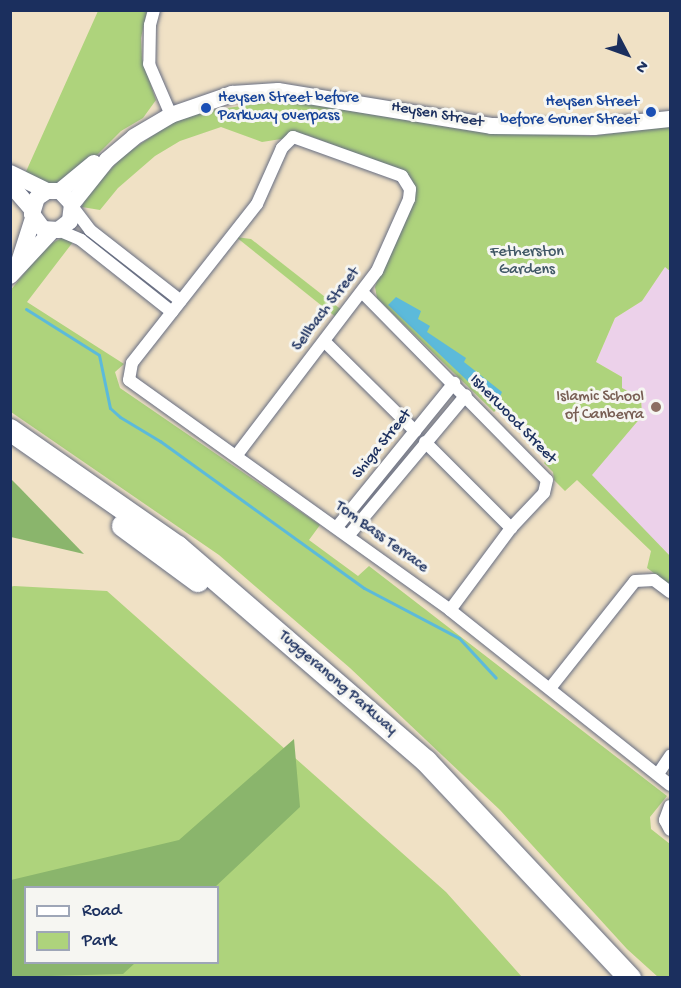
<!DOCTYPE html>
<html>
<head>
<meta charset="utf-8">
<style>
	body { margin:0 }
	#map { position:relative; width:681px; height:988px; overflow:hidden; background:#f0e1c5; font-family:"Gochi Hand",sans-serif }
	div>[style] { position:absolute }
	.built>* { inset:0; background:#ecd1ea }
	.green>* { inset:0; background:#aed37c }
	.forest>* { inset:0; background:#8ab56c }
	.water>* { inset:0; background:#5cbada }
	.stream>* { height:3px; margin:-1.5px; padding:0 1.5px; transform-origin:1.5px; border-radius:1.5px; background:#5cbada }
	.roads { filter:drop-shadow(0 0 2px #666d82) drop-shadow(0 0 2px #666d82) }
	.street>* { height:12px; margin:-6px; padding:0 6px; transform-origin:6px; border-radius:6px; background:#fff }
	.secondary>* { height:16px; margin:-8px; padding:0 8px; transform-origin:8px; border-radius:8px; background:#fff }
	.highway>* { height:22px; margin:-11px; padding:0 11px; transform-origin:11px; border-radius:11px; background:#fff }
	.dots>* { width:16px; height:16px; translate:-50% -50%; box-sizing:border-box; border:3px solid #f6f6f2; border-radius:50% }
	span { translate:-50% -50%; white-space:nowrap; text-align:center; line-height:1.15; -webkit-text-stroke:6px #f6f6f2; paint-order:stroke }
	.transit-label { font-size:16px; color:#164399 }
	.left { translate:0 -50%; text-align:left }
	.right { translate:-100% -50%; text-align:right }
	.street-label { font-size:16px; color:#1b2f5e }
	.park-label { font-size:16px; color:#405866 }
	.education-label { font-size:16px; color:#785e54 }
	.frame { position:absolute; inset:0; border:12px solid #1b2f5e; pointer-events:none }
	.legend { position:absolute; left:24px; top:886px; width:195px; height:78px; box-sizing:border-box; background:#f6f6f2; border:2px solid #9ea6b7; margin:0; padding:8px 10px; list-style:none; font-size:18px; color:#1b2f5e }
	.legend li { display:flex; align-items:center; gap:12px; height:30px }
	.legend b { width:30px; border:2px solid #9ea6b7 }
	.north { position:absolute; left:597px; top:24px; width:60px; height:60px; -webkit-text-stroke:4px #f6f6f2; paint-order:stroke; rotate:131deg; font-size:16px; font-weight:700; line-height:24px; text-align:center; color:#1b2f5e }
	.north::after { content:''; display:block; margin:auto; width:21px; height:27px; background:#1b2f5e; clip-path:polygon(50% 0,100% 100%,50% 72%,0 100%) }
</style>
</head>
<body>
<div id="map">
	<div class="built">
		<i style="clip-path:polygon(665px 267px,670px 271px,670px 556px,591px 475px,642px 416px,641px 398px,622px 388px,622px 377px,596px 362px,615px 318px,642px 301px)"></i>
	</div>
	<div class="green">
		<i style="clip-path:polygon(98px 11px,147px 11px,141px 38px,142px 59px,156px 100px,143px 118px,121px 131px,62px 190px,24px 176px)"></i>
		<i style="clip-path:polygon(285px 100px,466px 130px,591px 136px,670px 126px,670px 271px,665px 267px,642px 301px,615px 318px,596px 362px,622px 377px,622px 388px,641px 398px,642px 416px,592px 475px,670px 556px,670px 585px,647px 568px,651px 551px,577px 480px,565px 491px,554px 480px,553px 472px,544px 463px,551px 454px,502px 405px,494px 412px,377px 298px,375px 287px,380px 272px,414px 189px,412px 180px,402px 171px,307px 135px,262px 142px,221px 127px,180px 141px,155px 156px,118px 188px,100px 210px,82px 207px,85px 197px,124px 155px,170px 124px,198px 112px)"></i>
		<i style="clip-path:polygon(236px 237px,251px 239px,343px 311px,337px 318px)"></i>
		<i style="clip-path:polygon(62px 238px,73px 242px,27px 302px,124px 364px,115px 372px,120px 388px,320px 525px,309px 540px,358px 576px,369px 566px,667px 796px,650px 817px,651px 829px,670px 844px,670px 977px,658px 977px,627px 949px,500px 810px,350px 668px,219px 555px,11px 412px,10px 291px,46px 246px)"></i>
		<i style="clip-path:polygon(evenodd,14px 586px,107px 591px,446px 892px,522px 977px,11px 978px,10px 587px,14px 586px,26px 888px,218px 888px,218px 962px,26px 962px,26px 888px)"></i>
	</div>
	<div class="forest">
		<i style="clip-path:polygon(11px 479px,19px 487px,84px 554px,11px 537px)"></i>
		<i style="clip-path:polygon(294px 739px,300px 807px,215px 887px,26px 888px,26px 962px,135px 963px,123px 974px,11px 977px,11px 880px,179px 840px)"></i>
	</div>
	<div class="water">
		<i style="clip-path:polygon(396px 297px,421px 311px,418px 319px,430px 326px,427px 332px,466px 358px,464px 362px,502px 392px,499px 399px,478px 391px,388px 305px)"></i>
	</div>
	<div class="stream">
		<i style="left:26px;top:309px;width:86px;rotate:32.2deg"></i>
		<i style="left:99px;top:355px;width:54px;rotate:78.3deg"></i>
		<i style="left:110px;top:408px;width:13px;rotate:42deg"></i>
		<i style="left:120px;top:417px;width:47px;rotate:31deg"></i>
		<i style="left:160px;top:441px;width:251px;rotate:35.8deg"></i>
		<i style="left:364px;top:588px;width:107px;rotate:27.8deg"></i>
		<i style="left:459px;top:638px;width:54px;rotate:47.2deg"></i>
	</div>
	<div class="roads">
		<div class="street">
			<i style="left:154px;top:10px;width:16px;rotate:105deg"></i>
			<i style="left:150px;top:25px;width:39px;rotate:91deg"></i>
			<i style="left:149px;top:64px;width:56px;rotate:66.7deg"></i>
			<i style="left:72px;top:206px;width:30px;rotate:53deg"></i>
			<i style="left:90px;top:230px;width:115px;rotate:38deg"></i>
			<i style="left:58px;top:230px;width:25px;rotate:23deg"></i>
			<i style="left:81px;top:240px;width:116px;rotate:38.4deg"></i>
			<i style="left:363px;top:293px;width:262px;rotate:45.5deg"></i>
			<i style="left:547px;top:480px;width:13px;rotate:103deg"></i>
			<i style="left:544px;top:493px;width:48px;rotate:133.3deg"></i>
			<i style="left:511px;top:528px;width:102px;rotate:126.6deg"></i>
			<i style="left:325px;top:342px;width:127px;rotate:44.7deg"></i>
			<i style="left:425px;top:442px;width:122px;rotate:45deg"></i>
			<i style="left:236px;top:456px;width:233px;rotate:-52.7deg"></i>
			<i style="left:377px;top:271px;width:79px;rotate:-66deg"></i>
			<i style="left:409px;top:199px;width:10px;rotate:-84deg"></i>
			<i style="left:410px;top:189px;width:15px;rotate:-122deg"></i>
			<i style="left:402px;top:176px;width:116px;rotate:-160.3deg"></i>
			<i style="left:293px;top:137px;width:16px;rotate:135deg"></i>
			<i style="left:282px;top:148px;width:61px;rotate:114.1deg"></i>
			<i style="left:257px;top:204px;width:202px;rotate:128.2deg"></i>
			<i style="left:132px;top:363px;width:17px;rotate:100deg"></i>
			<i style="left:129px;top:380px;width:395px;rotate:35.6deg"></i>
			<i style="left:450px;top:610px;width:281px;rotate:38.5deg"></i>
			<i style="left:337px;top:527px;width:186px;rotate:-50.9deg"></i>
			<i style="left:349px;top:535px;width:182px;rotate:-50.1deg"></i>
			<i style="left:551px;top:687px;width:135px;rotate:-51.6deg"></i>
			<i style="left:635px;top:581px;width:19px;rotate:-3deg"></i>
			<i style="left:654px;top:580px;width:20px;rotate:37deg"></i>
			<i style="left:658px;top:774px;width:22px;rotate:-56deg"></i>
			<i style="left:670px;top:806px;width:15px;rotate:110deg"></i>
			<i style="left:665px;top:820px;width:11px;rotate:63deg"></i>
		</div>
		<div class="secondary">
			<i style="left:10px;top:173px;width:41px;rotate:25.9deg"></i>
			<i style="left:10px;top:184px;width:33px;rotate:49deg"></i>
			<i style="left:60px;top:191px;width:18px;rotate:47deg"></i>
			<i style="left:72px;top:204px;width:17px;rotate:97deg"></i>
			<i style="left:70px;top:221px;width:15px;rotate:143deg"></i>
			<i style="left:58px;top:230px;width:15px;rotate:-176deg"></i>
			<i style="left:43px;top:229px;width:19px;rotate:-126deg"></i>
			<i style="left:32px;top:214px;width:17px;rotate:-73deg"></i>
			<i style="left:37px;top:198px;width:12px;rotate:-35deg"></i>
			<i style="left:47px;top:191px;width:13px"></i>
			<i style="left:60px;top:191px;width:44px;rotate:-39.5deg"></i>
			<i style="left:72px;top:204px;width:56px;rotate:-51.5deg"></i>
			<i style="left:107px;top:160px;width:35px;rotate:-40deg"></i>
			<i style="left:134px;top:137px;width:43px;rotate:-30.7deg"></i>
			<i style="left:171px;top:115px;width:65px;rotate:-19deg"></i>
			<i style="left:232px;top:94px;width:46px;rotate:-3.7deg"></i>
			<i style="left:278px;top:91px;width:216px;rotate:9.3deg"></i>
			<i style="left:491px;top:126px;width:103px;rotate:0.6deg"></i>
			<i style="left:594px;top:127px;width:76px;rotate:-6deg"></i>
			<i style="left:19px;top:262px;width:46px;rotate:-72.3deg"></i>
			<i style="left:10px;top:276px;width:62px;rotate:-47deg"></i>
		</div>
		<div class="highway">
			<i style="left:10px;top:430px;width:205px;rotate:34.9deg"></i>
			<i style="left:178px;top:547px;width:328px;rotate:40.8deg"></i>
			<i style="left:426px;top:761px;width:298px;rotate:46.8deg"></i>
			<i style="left:123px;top:526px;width:93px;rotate:36.3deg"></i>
		</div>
	</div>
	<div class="dots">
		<i style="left:206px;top:108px;background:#1a4fb4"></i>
		<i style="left:651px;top:112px;background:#1a4fb4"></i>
		<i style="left:656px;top:407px;background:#8d6e63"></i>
	</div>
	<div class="transit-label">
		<span class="left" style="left:218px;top:108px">Heysen Street before<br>Parkway overpass</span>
		<span class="right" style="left:639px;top:112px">Heysen Street<br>before Gruner Street</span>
	</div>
	<div class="street-label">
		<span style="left:437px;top:116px;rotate:10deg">Heysen Street</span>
		<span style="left:327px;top:310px;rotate:-53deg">Sellbach Street</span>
		<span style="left:512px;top:420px;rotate:46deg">Isherwood Street</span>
		<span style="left:383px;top:445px;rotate:-51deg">Shiga Street</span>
		<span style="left:381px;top:538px;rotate:36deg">Tom Bass Terrace</span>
		<span style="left:337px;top:684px;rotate:41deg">Tuggeranong Parkway</span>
	</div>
	<div class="park-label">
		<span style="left:527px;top:262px">Fetherston<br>Gardens</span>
	</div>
	<div class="education-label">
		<span class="right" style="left:644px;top:407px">Islamic School<br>of Canberra</span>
	</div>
	<div class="frame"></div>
	<ul class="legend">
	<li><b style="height:8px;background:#fff"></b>Road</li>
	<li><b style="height:16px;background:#aed37c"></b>Park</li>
	</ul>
	<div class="north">N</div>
</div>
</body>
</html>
